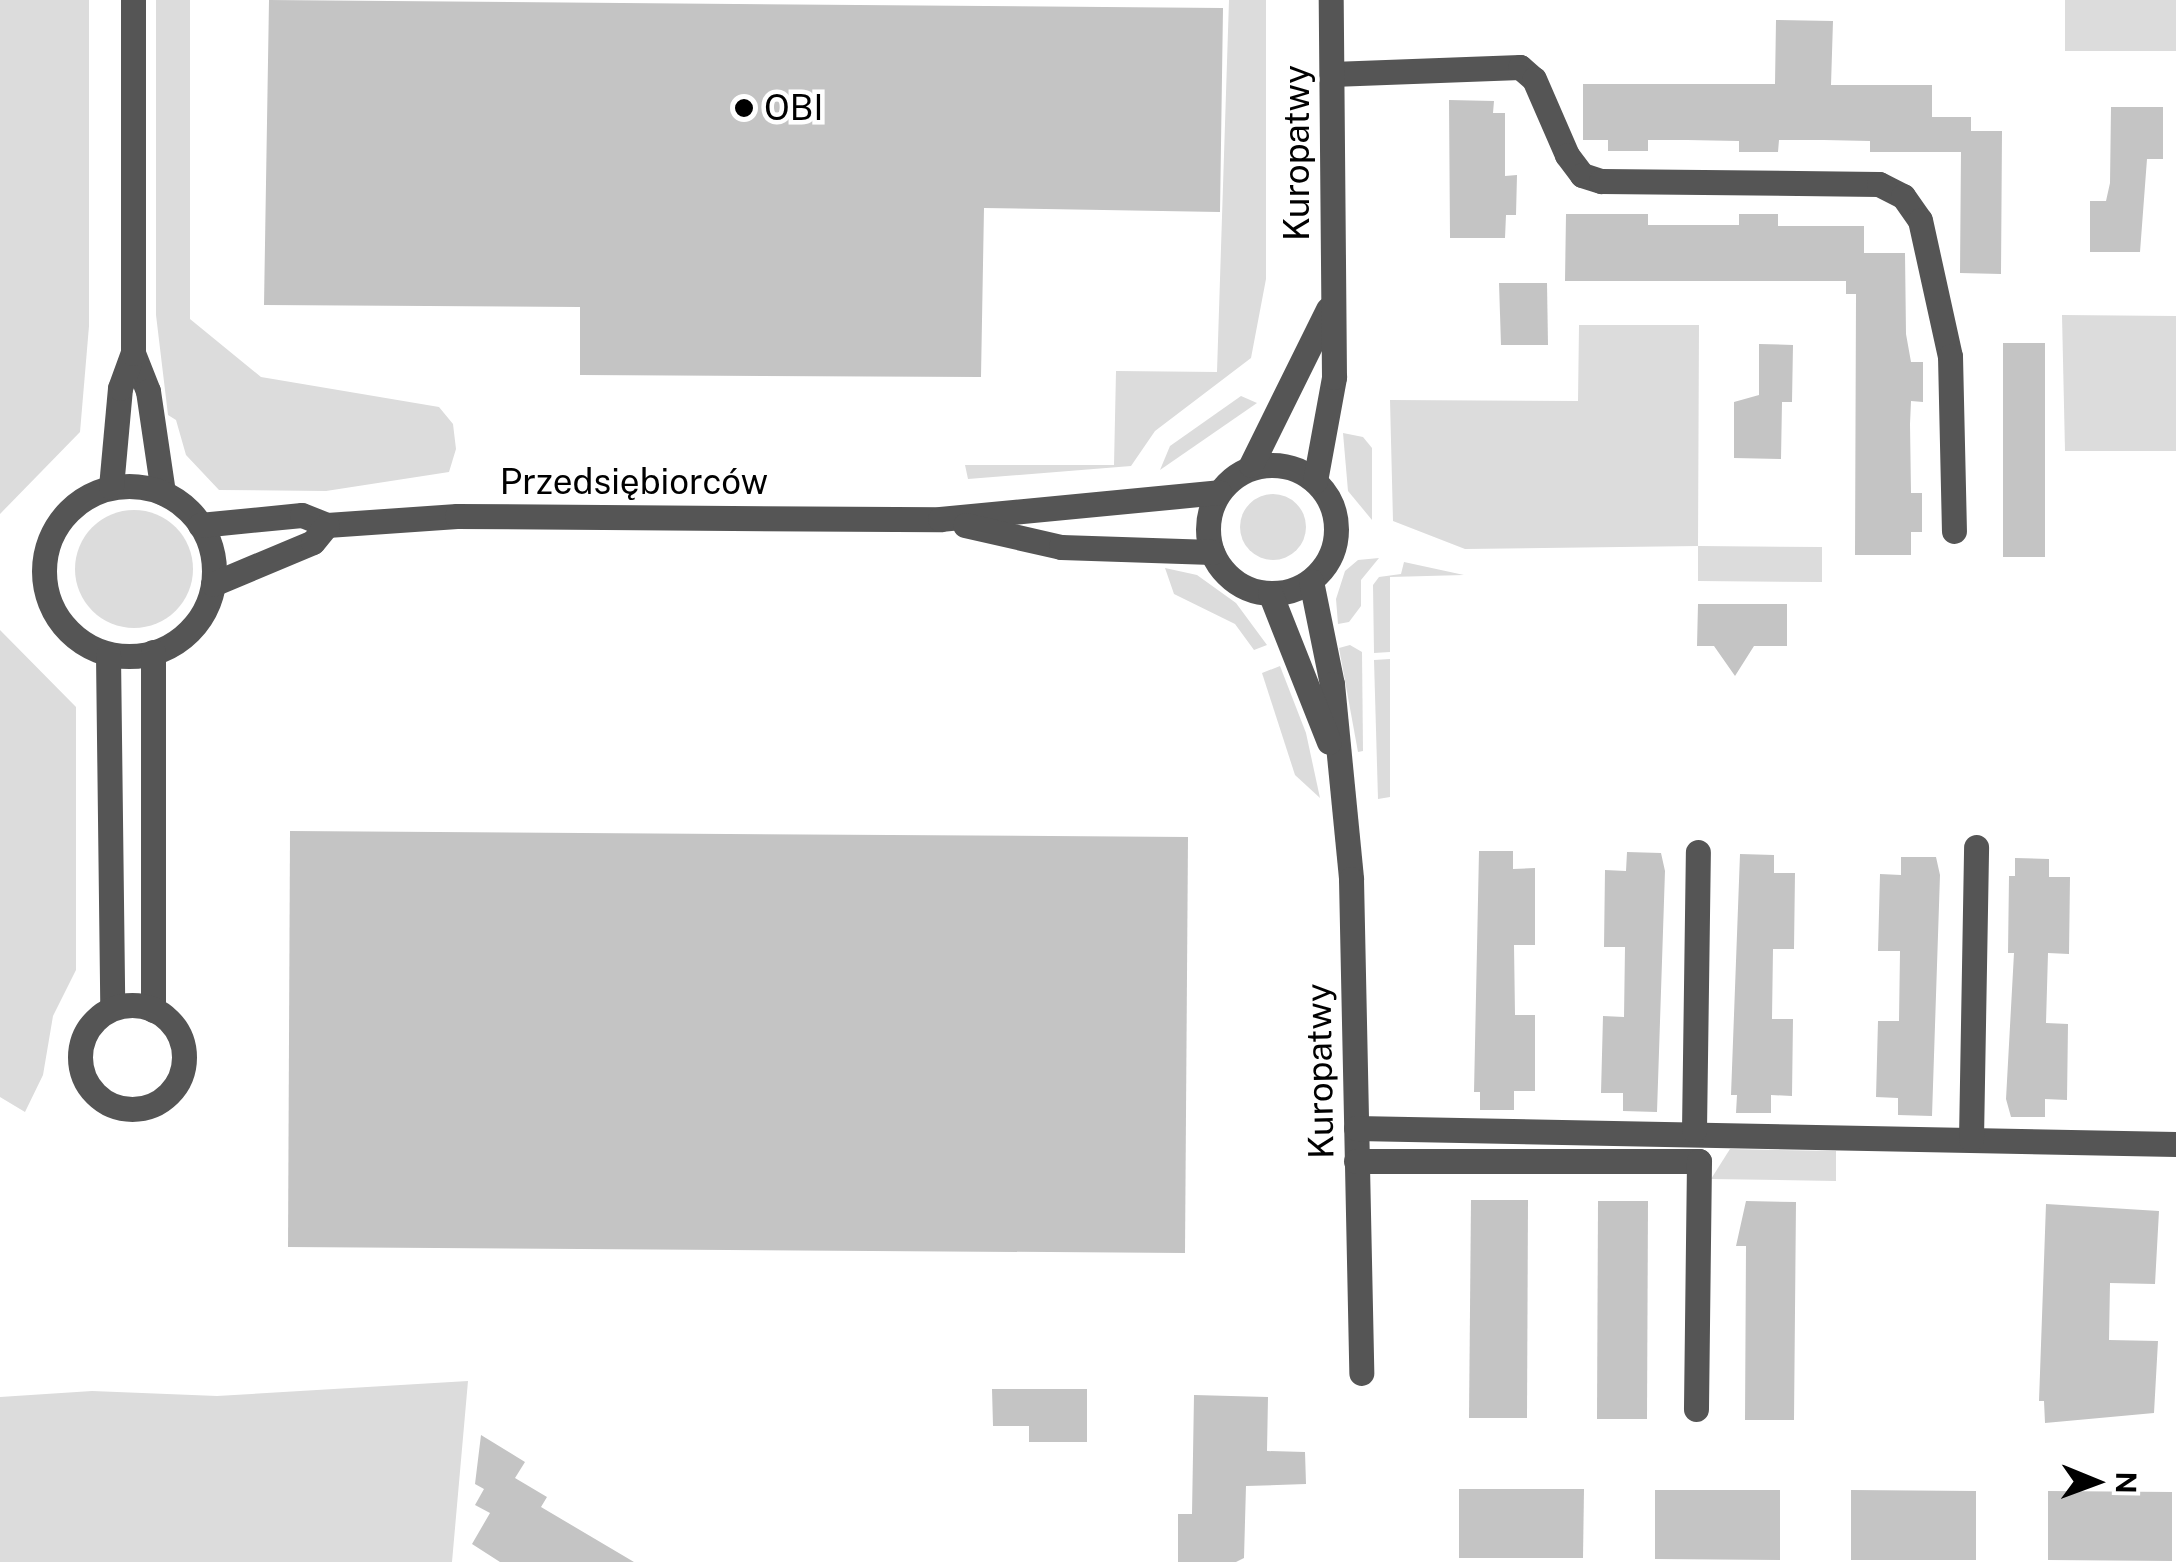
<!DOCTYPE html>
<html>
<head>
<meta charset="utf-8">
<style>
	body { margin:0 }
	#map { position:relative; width:2176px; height:1562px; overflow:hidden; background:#fff; font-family:"Public Sans",sans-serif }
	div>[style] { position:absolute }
	.green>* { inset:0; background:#dcdcdc }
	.round { border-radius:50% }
	.building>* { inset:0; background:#c4c4c4 }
	.minor>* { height:25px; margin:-12.5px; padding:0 12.5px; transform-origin:12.5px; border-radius:12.5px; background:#555 }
	.minor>.ring { margin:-12.5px; padding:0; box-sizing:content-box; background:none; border:25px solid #555; border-radius:50% }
	.dots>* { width:28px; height:28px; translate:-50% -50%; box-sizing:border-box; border:5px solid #fff; border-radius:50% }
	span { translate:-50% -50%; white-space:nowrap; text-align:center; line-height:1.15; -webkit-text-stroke:9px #fff; paint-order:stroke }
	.poi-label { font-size:35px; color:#000 }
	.left { translate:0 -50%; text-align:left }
	.street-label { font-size:35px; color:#000 }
	.north { position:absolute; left:2046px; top:1432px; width:100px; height:100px; -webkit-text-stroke:8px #fff; paint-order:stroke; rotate:91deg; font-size:28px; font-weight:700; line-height:40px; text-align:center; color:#000 }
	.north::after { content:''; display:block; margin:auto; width:35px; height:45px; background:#000; clip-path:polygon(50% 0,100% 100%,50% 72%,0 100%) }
</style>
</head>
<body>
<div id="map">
	<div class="green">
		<i style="clip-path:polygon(0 0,89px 0,89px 326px,80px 432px,0 514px)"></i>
		<i style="clip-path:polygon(156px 0,190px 0,190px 319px,261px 377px,439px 407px,453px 424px,456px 449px,449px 472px,326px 491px,219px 490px,186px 455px,176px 420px,168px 415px,156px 315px)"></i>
		<i style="clip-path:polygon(1229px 0,1266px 0,1266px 279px,1251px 358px,1155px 431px,1131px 466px,968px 479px,965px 465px,1114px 465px,1116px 371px,1217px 372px)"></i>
		<i style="clip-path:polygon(2065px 0,2176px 0,2176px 51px,2065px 51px)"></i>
		<i style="clip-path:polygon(2062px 315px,2176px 316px,2176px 451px,2065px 451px)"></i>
		<i style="clip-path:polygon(1579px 325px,1699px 325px,1698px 546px,1822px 547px,1822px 582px,1698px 581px,1698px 546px,1465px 549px,1393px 521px,1390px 400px,1578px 401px)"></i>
		<i style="clip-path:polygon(1241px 396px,1257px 403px,1160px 470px,1170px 446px)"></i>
		<i style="clip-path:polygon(1343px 433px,1363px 437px,1372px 448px,1372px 520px,1348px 491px)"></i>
		<i class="round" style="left:1240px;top:494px;width:66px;height:66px"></i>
		<i class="round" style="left:75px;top:510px;width:118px;height:118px"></i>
		<i style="clip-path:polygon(1379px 558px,1361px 580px,1361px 606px,1349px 622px,1338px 624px,1336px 599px,1345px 571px,1358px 560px)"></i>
		<i style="clip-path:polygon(1404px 562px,1464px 575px,1390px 577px,1390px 652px,1374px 653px,1373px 585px,1379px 577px,1401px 574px)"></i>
		<i style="clip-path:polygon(1165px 568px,1197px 575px,1236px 603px,1267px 645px,1254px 650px,1235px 624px,1174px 594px)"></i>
		<i style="clip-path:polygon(0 630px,76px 707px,76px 970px,53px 1016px,43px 1075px,25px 1112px,0 1097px)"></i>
		<i style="clip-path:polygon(1350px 645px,1362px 652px,1363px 751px,1358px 752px,1339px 648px)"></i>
		<i style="clip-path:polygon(1390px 659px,1390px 797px,1378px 799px,1374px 660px)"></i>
		<i style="clip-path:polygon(1280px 666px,1306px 733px,1320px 798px,1295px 775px,1262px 673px)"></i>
		<i style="clip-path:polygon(1730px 1149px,1836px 1151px,1836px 1181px,1711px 1179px)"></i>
		<i style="clip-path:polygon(468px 1381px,452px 1562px,0 1562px,0 1397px,92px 1391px,217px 1396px)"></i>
	</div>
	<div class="building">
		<i style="clip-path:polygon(269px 0,1223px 8px,1220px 212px,984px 208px,981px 377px,580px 375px,580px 307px,264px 305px)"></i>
		<i style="clip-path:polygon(1776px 20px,1833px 21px,1831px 85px,1932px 85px,1932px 117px,1971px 117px,1971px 131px,2002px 131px,2001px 274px,1960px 273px,1961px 152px,1870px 152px,1870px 141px,1824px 140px,1779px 140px,1778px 152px,1739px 152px,1739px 141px,1687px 140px,1648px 140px,1648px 151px,1608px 151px,1608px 140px,1583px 140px,1583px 84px,1775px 84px)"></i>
		<i style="clip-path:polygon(1449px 100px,1494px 101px,1493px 113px,1505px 113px,1505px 176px,1517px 175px,1516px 215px,1506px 215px,1505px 238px,1450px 238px)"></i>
		<i style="clip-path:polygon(2111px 107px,2163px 107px,2163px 159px,2147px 159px,2140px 252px,2090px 252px,2090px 201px,2106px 201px,2110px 183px)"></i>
		<i style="clip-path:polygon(1566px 214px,1648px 214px,1648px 225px,1739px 225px,1739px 214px,1778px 214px,1778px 226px,1864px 226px,1864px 253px,1905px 253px,1906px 334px,1911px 362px,1923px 362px,1923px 402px,1911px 401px,1910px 424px,1911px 493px,1922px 493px,1922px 532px,1911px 532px,1911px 555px,1855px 555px,1856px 294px,1846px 294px,1846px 281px,1565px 281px)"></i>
		<i style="clip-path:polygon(1499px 283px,1547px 283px,1548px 345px,1501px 345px)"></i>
		<i style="clip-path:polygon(2003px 343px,2045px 343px,2045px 557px,2003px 557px)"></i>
		<i style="clip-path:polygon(1759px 344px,1793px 345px,1792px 402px,1782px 402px,1781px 459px,1734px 458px,1734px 402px,1759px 395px)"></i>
		<i style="clip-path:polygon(1698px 604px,1787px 604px,1787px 646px,1754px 646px,1735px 676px,1714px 646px,1697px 646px)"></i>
		<i style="clip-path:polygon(290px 831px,1188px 837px,1185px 1253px,288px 1247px)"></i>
		<i style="clip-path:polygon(1479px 851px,1513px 851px,1513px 869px,1535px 868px,1535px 945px,1514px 945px,1515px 1015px,1535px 1015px,1535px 1091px,1514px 1091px,1514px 1110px,1480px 1110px,1480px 1092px,1474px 1092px)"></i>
		<i style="clip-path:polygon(1627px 852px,1661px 853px,1665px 871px,1657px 1112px,1623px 1111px,1623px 1093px,1601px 1093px,1603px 1016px,1624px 1017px,1625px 947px,1604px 947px,1605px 870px,1626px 871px)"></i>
		<i style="clip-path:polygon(1740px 854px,1774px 855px,1774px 873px,1795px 873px,1794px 949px,1773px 949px,1772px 1019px,1793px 1019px,1792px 1096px,1771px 1095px,1771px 1113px,1736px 1113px,1737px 1095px,1731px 1095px)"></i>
		<i style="clip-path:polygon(1901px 857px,1936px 857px,1940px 875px,1932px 1116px,1898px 1115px,1898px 1098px,1876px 1097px,1878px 1021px,1899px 1021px,1900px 951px,1878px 951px,1880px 874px,1901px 875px)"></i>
		<i style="clip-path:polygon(2015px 858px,2049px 859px,2049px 877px,2070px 877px,2069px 954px,2048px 953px,2046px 1023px,2068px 1024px,2067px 1100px,2045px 1099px,2045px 1117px,2011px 1117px,2006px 1099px,2014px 953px,2008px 953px,2009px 876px,2015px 876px)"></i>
		<i style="clip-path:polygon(1471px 1200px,1528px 1200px,1527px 1418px,1469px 1418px)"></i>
		<i style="clip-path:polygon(1598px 1201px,1648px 1201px,1647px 1419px,1597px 1419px)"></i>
		<i style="clip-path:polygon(1746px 1201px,1796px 1202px,1794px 1420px,1745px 1420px,1746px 1246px,1736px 1246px)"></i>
		<i style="clip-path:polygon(2046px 1204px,2159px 1211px,2155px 1284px,2110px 1283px,2109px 1340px,2158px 1341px,2154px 1413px,2045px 1423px,2044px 1401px,2039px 1401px)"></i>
		<i style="clip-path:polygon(992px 1389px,1087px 1389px,1087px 1442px,1029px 1442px,1029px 1426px,993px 1426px)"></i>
		<i style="clip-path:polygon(1194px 1395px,1268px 1397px,1267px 1451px,1305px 1452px,1306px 1484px,1246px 1486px,1244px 1558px,1236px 1562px,1178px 1562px,1178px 1514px,1192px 1514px)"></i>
		<i style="clip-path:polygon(481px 1435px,525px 1462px,515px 1478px,547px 1497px,541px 1507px,634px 1562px,500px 1562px,472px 1544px,490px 1513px,475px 1505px,484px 1489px,475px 1484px)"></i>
		<i style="clip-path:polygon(1459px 1489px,1584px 1489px,1583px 1558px,1459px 1558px)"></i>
		<i style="clip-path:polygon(1655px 1490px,1780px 1490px,1780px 1560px,1655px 1559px)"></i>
		<i style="clip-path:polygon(1851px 1490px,1976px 1491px,1976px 1560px,1851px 1560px)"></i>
		<i style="clip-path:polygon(2048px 1491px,2172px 1492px,2172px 1561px,2048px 1560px)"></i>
	</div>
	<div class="minor">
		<i style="left:1332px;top:74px;width:188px;rotate:-2.1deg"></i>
		<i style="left:1520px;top:67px;width:18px;rotate:41deg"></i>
		<i style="left:1534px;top:79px;width:83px;rotate:66.5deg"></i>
		<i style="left:1567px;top:155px;width:25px;rotate:53deg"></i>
		<i style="left:1582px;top:175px;width:20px;rotate:18deg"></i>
		<i style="left:1601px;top:181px;width:278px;rotate:0.6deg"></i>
		<i style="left:1879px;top:184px;width:27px;rotate:27deg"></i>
		<i style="left:1903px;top:196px;width:29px;rotate:55deg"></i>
		<i style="left:1920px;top:220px;width:139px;rotate:77.6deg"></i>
		<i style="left:1950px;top:356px;width:175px;rotate:88.7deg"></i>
		<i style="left:133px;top:353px;width:41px;rotate:68.5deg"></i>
		<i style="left:148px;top:391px;width:103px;rotate:81.6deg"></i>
		<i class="ring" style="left:1208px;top:465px;width:103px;height:103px"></i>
		<i style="left:1251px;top:465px;width:174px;rotate:-63.7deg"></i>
		<i style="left:1315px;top:481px;width:106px;rotate:-79.6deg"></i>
		<i style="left:1334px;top:377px;width:377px;rotate:-90.5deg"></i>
		<i class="ring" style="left:44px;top:486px;width:145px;height:145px"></i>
		<i style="left:111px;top:487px;width:99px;rotate:-84.8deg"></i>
		<i style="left:120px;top:388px;width:37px;rotate:-70deg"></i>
		<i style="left:133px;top:353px;width:353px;rotate:-90deg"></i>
		<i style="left:200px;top:525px;width:102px;rotate:-5.6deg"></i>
		<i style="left:302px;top:515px;width:27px;rotate:22deg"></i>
		<i style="left:327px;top:525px;width:130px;rotate:-4deg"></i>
		<i style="left:457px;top:516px;width:483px;rotate:0.4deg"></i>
		<i style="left:940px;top:519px;width:280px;rotate:-5.5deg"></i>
		<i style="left:965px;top:525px;width:98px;rotate:12.9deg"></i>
		<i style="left:1061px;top:547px;width:151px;rotate:1.9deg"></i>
		<i style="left:1311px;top:581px;width:105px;rotate:78.5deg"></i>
		<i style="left:1332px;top:684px;width:196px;rotate:84.4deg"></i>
		<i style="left:1351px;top:879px;width:494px;rotate:88.8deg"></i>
		<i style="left:213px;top:584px;width:108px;rotate:-22.8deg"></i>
		<i style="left:313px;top:542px;width:22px;rotate:-51deg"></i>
		<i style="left:1270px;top:593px;width:160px;rotate:68.4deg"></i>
		<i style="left:153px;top:652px;width:358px;rotate:90deg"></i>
		<i style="left:108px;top:655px;width:352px;rotate:89.3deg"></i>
		<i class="ring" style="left:80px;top:1005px;width:79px;height:79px"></i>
		<i style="left:1356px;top:1128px;width:820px;rotate:1.12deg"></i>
		<i style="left:1694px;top:1130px;width:278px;rotate:-89.2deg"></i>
		<i style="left:1971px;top:1139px;width:292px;rotate:-89deg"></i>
		<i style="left:1356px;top:1161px;width:343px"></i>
		<i style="left:1699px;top:1161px;width:248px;rotate:90.7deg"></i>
	</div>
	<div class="dots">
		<i style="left:744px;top:108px;background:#000"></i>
	</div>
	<div class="poi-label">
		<span class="left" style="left:764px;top:108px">OBI</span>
	</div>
	<div class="street-label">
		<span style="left:1297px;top:153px;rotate:-90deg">Kuropatwy</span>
		<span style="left:634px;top:482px">Przedsiębiorców</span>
		<span style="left:1320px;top:1071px;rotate:-91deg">Kuropatwy</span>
	</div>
	<div class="north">N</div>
</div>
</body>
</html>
